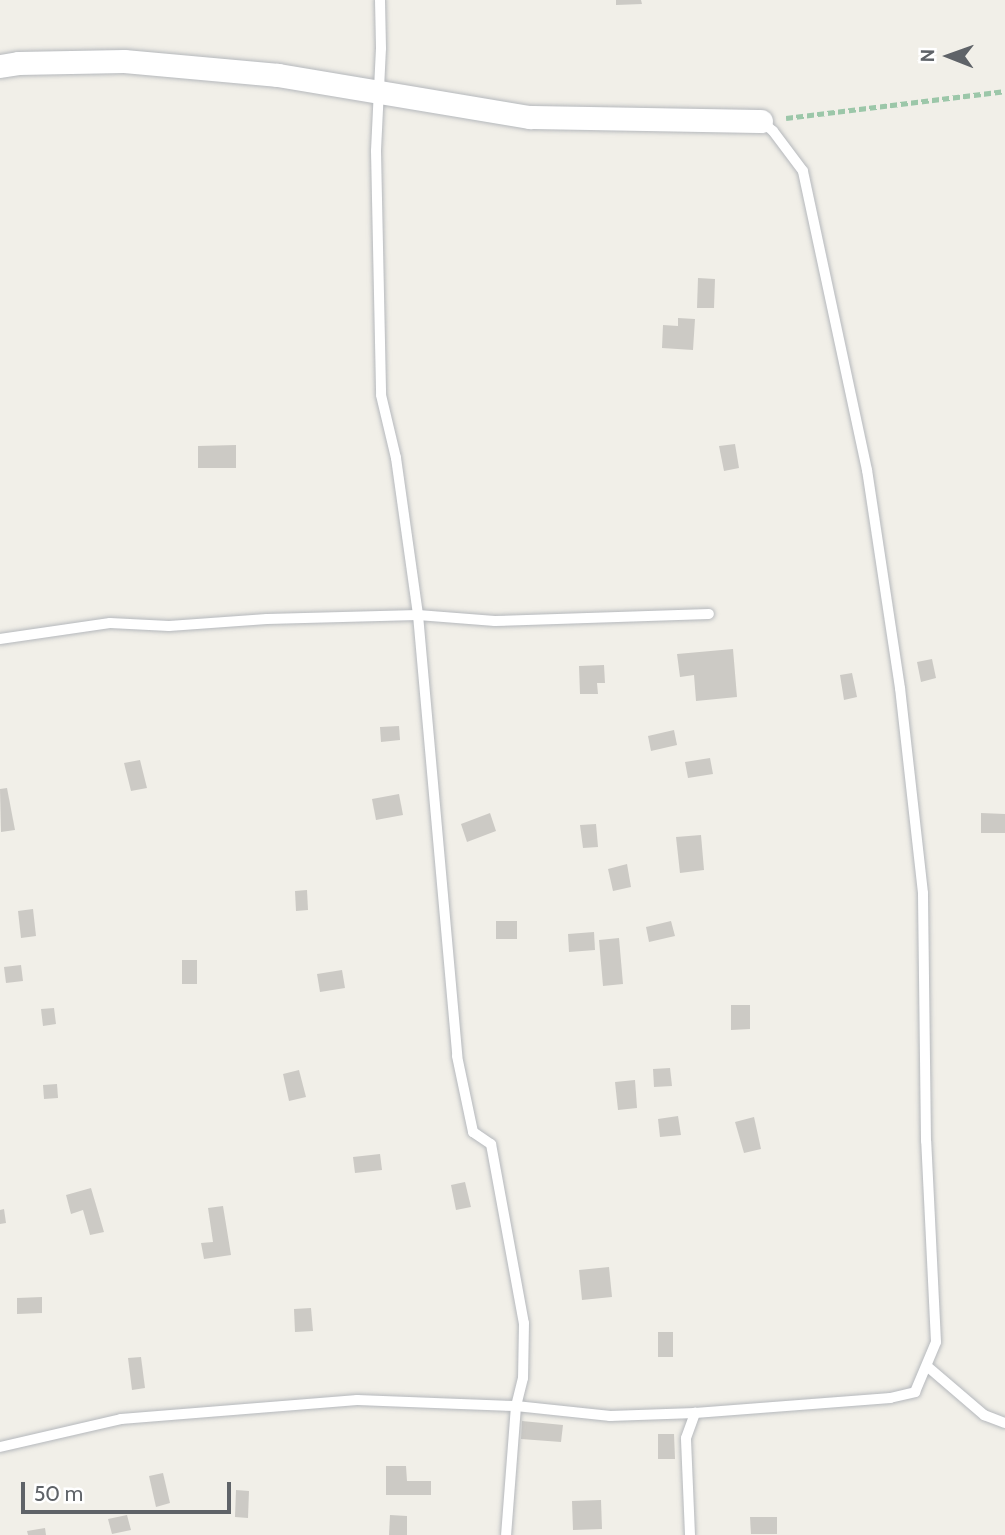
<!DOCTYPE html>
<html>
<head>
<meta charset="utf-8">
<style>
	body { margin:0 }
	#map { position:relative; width:1005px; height:1535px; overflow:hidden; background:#f1efe8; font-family:Cabin,sans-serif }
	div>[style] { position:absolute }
	.building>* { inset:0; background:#cccac5 }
	.path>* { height:4.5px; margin-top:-2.25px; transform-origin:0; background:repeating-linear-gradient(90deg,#9cc7a9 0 7px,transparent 0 10.5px) }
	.roads { filter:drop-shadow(0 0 2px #b5b8bc) drop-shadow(0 0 2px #b5b8bc) }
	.lane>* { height:10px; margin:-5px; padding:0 5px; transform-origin:5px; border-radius:5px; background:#fff }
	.street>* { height:23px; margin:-11.5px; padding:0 11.5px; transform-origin:11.5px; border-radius:11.5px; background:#fff }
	span { translate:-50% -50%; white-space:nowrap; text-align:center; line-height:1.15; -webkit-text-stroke:6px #fff; paint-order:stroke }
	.north { position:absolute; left:914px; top:21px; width:70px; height:70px; -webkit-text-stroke:5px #fff; paint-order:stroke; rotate:271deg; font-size:19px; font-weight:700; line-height:28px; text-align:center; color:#5f6368 }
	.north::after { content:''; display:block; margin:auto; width:24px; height:32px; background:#5f6368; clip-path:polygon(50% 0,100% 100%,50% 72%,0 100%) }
	.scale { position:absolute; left:21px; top:1482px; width:210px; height:32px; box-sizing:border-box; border:4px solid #5f6368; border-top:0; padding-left:9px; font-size:21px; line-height:24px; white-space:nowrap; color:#5f6368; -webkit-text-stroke:5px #fff; paint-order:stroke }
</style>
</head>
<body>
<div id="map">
	<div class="building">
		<i style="clip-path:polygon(616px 0,641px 0,642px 4px,616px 5px)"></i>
		<i style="clip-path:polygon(698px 278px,715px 279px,714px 308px,697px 308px)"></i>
		<i style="clip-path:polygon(678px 318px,695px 319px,693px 350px,662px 348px,663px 325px,678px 326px)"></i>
		<i style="clip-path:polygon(735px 444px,739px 468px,724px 471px,719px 446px)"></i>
		<i style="clip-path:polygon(236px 445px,236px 468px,198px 468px,198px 446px)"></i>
		<i style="clip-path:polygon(733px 649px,737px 697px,696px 701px,694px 675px,680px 677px,677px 654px)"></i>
		<i style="clip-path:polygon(932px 659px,936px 678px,921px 682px,917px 662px)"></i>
		<i style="clip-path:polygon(604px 665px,605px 683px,597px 683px,598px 694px,580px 694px,579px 666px)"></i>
		<i style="clip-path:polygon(852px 673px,857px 697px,844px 700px,840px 675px)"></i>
		<i style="clip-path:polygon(399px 726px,400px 740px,381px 742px,380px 727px)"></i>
		<i style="clip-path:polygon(674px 730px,677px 745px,651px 751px,648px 736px)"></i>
		<i style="clip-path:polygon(710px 758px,713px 774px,688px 778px,685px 762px)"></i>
		<i style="clip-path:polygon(140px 760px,147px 788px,131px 791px,124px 763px)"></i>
		<i style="clip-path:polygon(7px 788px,15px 830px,1px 832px,0 789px)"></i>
		<i style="clip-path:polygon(399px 794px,403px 815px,376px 820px,372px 799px)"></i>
		<i style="clip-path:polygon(490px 813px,496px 831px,467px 842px,461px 824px)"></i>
		<i style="clip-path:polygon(981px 813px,1005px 814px,1005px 833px,981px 833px)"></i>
		<i style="clip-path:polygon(596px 824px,598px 847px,583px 848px,580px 825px)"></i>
		<i style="clip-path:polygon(701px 835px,704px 870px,680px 873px,676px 837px)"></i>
		<i style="clip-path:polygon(627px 864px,631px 887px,613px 891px,608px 869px)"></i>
		<i style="clip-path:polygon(307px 890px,308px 910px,296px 911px,295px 891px)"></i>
		<i style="clip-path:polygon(33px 909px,36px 936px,21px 938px,18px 911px)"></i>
		<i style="clip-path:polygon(496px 921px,517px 921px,517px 939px,496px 939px)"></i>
		<i style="clip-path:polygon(671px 921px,675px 936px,649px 942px,646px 927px)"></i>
		<i style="clip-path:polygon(594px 932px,595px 950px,569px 952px,568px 934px)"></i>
		<i style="clip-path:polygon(619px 938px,623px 984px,603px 986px,599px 940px)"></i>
		<i style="clip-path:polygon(182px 960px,197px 960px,197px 984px,182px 984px)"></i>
		<i style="clip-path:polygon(21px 965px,23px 981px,6px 983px,4px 967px)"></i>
		<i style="clip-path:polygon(342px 970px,345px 988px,320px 992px,317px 974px)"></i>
		<i style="clip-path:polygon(731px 1005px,750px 1005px,750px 1029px,731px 1030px)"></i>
		<i style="clip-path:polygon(54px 1008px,56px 1024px,43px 1026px,41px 1009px)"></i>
		<i style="clip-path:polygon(670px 1068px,672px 1086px,654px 1087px,653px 1069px)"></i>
		<i style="clip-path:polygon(299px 1070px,306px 1097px,289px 1101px,283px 1074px)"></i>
		<i style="clip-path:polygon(635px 1080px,637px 1108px,618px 1110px,615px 1082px)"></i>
		<i style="clip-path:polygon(57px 1084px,58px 1098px,44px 1099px,43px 1085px)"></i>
		<i style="clip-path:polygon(678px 1116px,681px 1135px,660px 1137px,658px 1119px)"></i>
		<i style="clip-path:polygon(754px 1117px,761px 1149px,744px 1153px,735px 1122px)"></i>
		<i style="clip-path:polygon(380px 1154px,382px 1170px,355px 1173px,353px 1157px)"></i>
		<i style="clip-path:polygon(465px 1182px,471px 1207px,456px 1210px,451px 1185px)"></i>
		<i style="clip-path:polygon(91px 1188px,104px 1232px,90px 1235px,83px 1210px,71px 1214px,66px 1195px)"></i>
		<i style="clip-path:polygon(223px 1206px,231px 1255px,204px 1259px,201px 1243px,213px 1242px,208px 1208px)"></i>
		<i style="clip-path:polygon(4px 1209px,6px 1223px,0 1224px,0 1210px)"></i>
		<i style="clip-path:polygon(609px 1267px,612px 1297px,582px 1300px,579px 1270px)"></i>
		<i style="clip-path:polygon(42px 1297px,42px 1313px,17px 1314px,17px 1298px)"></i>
		<i style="clip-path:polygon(311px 1308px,313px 1331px,295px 1332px,294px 1309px)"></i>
		<i style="clip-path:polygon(658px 1332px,673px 1332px,673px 1357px,658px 1357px)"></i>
		<i style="clip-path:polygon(141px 1357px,145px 1388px,132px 1390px,128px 1358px)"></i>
		<i style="clip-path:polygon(522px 1421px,563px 1425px,561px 1442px,521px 1439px)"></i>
		<i style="clip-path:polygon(658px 1434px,674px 1434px,675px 1459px,658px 1459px)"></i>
		<i style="clip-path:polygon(386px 1466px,406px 1466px,407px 1481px,431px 1481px,431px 1495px,386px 1495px)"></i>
		<i style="clip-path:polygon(163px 1473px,170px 1503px,156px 1507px,149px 1476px)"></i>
		<i style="clip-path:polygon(236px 1490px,249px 1491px,248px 1518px,235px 1517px)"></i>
		<i style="clip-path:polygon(601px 1500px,602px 1529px,573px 1530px,572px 1501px)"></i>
		<i style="clip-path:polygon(127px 1515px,131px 1530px,112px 1534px,108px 1519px)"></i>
		<i style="clip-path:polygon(390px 1515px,407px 1516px,407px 1535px,389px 1535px)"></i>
		<i style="clip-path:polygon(750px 1517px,777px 1517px,777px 1534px,751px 1534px)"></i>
		<i style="clip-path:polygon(45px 1528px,46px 1535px,28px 1535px,27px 1531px)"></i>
	</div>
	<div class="path">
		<i style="left:786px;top:118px;width:221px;rotate:-7deg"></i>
	</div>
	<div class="roads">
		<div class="lane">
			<i style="left:380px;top:0;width:48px;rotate:88.8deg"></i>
			<i style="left:381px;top:48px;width:103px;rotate:92.8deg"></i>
			<i style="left:376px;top:151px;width:244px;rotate:88.8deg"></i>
			<i style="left:381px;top:395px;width:65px;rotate:76.6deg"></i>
			<i style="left:396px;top:458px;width:159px;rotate:82deg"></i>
			<i style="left:418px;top:615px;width:443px;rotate:84.9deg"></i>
			<i style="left:457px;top:1056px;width:78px;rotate:78.1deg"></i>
			<i style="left:473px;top:1132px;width:22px;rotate:34deg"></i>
			<i style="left:491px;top:1144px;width:182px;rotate:79.6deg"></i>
			<i style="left:524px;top:1323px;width:55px;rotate:91deg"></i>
			<i style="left:523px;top:1378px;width:29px;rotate:104deg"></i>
			<i style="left:516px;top:1406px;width:129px;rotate:94.4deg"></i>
			<i style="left:0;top:639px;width:111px;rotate:-8.3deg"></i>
			<i style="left:110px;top:623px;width:59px;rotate:2.9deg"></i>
			<i style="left:169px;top:626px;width:98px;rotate:-4.1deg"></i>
			<i style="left:267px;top:619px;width:151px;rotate:-1.5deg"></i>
			<i style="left:418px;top:615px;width:77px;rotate:4.5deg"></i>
			<i style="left:495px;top:621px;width:214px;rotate:-1.9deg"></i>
			<i style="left:928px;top:1367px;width:74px;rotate:40.6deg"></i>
			<i style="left:984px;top:1415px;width:22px;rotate:21deg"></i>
			<i style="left:0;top:1447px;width:124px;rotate:-13deg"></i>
			<i style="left:121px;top:1419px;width:237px;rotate:-4.6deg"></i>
			<i style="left:357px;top:1400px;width:159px;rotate:2.2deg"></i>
			<i style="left:516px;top:1406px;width:95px;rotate:6.1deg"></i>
			<i style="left:610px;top:1416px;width:85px;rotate:-2deg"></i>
			<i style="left:695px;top:1413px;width:196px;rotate:-4.4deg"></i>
			<i style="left:890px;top:1398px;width:26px;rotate:-13deg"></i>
			<i style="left:915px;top:1392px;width:54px;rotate:-67.2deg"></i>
			<i style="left:936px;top:1342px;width:201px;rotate:-92.8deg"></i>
			<i style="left:926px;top:1141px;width:248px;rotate:-90.7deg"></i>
			<i style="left:923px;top:893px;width:206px;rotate:-96.4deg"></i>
			<i style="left:900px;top:688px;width:220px;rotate:-98.6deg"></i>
			<i style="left:867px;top:470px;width:306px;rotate:-102.1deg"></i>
			<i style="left:803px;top:171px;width:50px;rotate:-126.9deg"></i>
			<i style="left:773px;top:131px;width:16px;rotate:-140deg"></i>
			<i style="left:690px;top:1535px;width:97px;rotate:-92.4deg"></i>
			<i style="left:686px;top:1438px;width:27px;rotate:-70deg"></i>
		</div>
		<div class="street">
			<i style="left:0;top:66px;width:18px;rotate:-9deg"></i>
			<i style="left:18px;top:63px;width:106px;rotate:-1.1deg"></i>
			<i style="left:124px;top:61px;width:155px;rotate:5.2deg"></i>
			<i style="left:278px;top:75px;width:255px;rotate:9.5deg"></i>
			<i style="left:530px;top:117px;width:231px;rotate:1deg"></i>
		</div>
	</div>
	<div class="north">N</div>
	<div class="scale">50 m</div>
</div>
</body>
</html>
